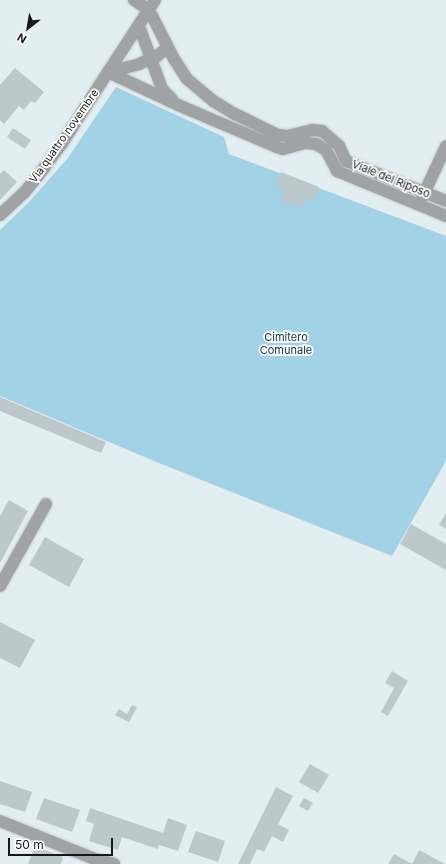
<!DOCTYPE html>
<html>
<head>
<meta charset="utf-8">
<style>
	body { margin:0 }
	#map { position:relative; width:446px; height:864px; overflow:hidden; background:#e3eef3; font-family:Inter,sans-serif }
	div>[style] { position:absolute }
	.green>* { inset:0; background:#a3d1e5 }
	.building>* { inset:0; background:#bdc8cc }
	.roads { filter:drop-shadow(0 0 1px #c2ccd0) drop-shadow(0 0 1px #c2ccd0) }
	.minor>* { height:12px; margin:-6px; padding:0 6px; transform-origin:6px; border-radius:6px; background:#9fa3a5 }
	.tertiary>* { height:12px; margin:-6px; padding:0 6px; transform-origin:6px; border-radius:6px; background:#9fa3a5 }
	span { translate:-50% -50%; white-space:nowrap; text-align:center; line-height:1.15; -webkit-text-stroke:3.5px #fff; paint-order:stroke }
	.street-label { font-size:11px; color:#141819 }
	.park-label { font-size:11px; color:#0a2f3c }
	.north { position:absolute; left:8px; top:8px; width:40px; height:40px; -webkit-text-stroke:3px #fff; paint-order:stroke; rotate:211deg; font-size:11px; font-weight:700; line-height:16px; text-align:center; color:#141819 }
	.north::after { content:''; display:block; margin:auto; width:14px; height:18px; background:#141819; clip-path:polygon(50% 0,100% 100%,50% 72%,0 100%) }
	.scale { position:absolute; left:8px; top:838px; width:105px; height:18px; box-sizing:border-box; border:2px solid #141819; border-top:0; padding-left:5px; font-size:12px; line-height:14px; white-space:nowrap; color:#141819; -webkit-text-stroke:3px #fff; paint-order:stroke }
</style>
</head>
<body>
<div id="map">
	<div class="green">
		<i style="clip-path:polygon(116px 87px,224px 137px,229px 154px,446px 236px,446px 461px,392px 556px,154px 461px,0 396px,0 230px,29px 202px,67px 159px)"></i>
	</div>
	<div class="building">
		<i style="clip-path:polygon(15px 68px,44px 92px,35px 103px,31px 101px,24px 110px,19px 106px,4px 124px,0 120px,0 85px)"></i>
		<i style="clip-path:polygon(13px 128px,31px 140px,25px 149px,7px 137px)"></i>
		<i style="clip-path:polygon(4px 170px,17px 182px,0 200px,0 174px)"></i>
		<i style="clip-path:polygon(281px 172px,319px 187px,313px 201px,305px 198px,301px 208px,281px 200px,285px 190px,275px 186px)"></i>
		<i style="clip-path:polygon(0 397px,106px 442px,101px 453px,0 411px)"></i>
		<i style="clip-path:polygon(9px 500px,28px 511px,0 563px,0 516px)"></i>
		<i style="clip-path:polygon(446px 513px,446px 529px,439px 525px)"></i>
		<i style="clip-path:polygon(411px 524px,446px 544px,446px 570px,400px 544px)"></i>
		<i style="clip-path:polygon(45px 537px,84px 559px,69px 587px,29px 565px)"></i>
		<i style="clip-path:polygon(0 622px,35px 640px,20px 668px,0 658px)"></i>
		<i style="clip-path:polygon(392px 671px,408px 681px,388px 716px,381px 712px,394px 688px,385px 683px)"></i>
		<i style="clip-path:polygon(132px 705px,137px 707px,129px 722px,115px 715px,119px 709px,127px 714px)"></i>
		<i style="clip-path:polygon(310px 764px,329px 775px,318px 793px,299px 782px)"></i>
		<i style="clip-path:polygon(0 781px,32px 792px,25px 812px,0 804px)"></i>
		<i style="clip-path:polygon(276px 787px,293px 796px,278px 824px,289px 830px,283px 842px,272px 836px,264px 852px,257px 849px,250px 864px,238px 864px)"></i>
		<i style="clip-path:polygon(44px 798px,80px 810px,72px 832px,36px 819px)"></i>
		<i style="clip-path:polygon(304px 798px,313px 803px,308px 811px,299px 806px)"></i>
		<i style="clip-path:polygon(90px 808px,163px 833px,168px 818px,187px 825px,178px 851px,159px 845px,158px 849px,122px 837px,118px 850px,89px 841px,94px 824px,86px 821px)"></i>
		<i style="clip-path:polygon(196px 831px,225px 841px,218px 862px,188px 852px)"></i>
		<i style="clip-path:polygon(35px 846px,63px 857px,61px 864px,28px 864px)"></i>
		<i style="clip-path:polygon(419px 850px,445px 864px,388px 864px,394px 854px,412px 864px)"></i>
	</div>
	<div class="roads">
		<div class="minor">
			<i style="left:0;top:215px;width:33px;rotate:-43deg"></i>
			<i style="left:24px;top:193px;width:32px;rotate:-51deg"></i>
			<i style="left:44px;top:168px;width:29px;rotate:-54deg"></i>
			<i style="left:61px;top:145px;width:87px;rotate:-57.2deg"></i>
			<i style="left:0;top:586px;width:94px;rotate:-60.7deg"></i>
			<i style="left:0;top:821px;width:99px;rotate:21.9deg"></i>
			<i style="left:92px;top:858px;width:23px;rotate:15deg"></i>
		</div>
		<div class="tertiary">
			<i style="left:134px;top:0;width:18px;rotate:34deg"></i>
			<i style="left:149px;top:10px;width:55px;rotate:63deg"></i>
			<i style="left:174px;top:59px;width:24px;rotate:57deg"></i>
			<i style="left:187px;top:79px;width:34px;rotate:40deg"></i>
			<i style="left:213px;top:101px;width:26px;rotate:31deg"></i>
			<i style="left:235px;top:114px;width:48px;rotate:26deg"></i>
			<i style="left:278px;top:135px;width:9px;rotate:6deg"></i>
			<i style="left:287px;top:136px;width:26px;rotate:-13deg"></i>
			<i style="left:312px;top:130px;width:10px;rotate:6deg"></i>
			<i style="left:322px;top:131px;width:23px;rotate:41deg"></i>
			<i style="left:339px;top:146px;width:17px;rotate:65deg"></i>
			<i style="left:346px;top:161px;width:108px;rotate:21.8deg"></i>
			<i style="left:139px;top:26px;width:67px;rotate:69.9deg"></i>
			<i style="left:162px;top:89px;width:14px;rotate:45deg"></i>
			<i style="left:108px;top:72px;width:77px;rotate:25.2deg"></i>
			<i style="left:178px;top:105px;width:108px;rotate:23deg"></i>
			<i style="left:277px;top:147px;width:6px;rotate:18deg"></i>
			<i style="left:283px;top:149px;width:23px;rotate:-15deg"></i>
			<i style="left:305px;top:143px;width:11px;rotate:5deg"></i>
			<i style="left:316px;top:144px;width:12px;rotate:31deg"></i>
			<i style="left:326px;top:150px;width:24px;rotate:62deg"></i>
			<i style="left:337px;top:171px;width:118px;rotate:22.4deg"></i>
			<i style="left:108px;top:72px;width:86px;rotate:-56.9deg"></i>
			<i style="left:108px;top:72px;width:32px;rotate:-14deg"></i>
			<i style="left:139px;top:64px;width:20px;rotate:-24deg"></i>
			<i style="left:157px;top:56px;width:14px;rotate:-39deg"></i>
			<i style="left:422px;top:198px;width:57px;rotate:-65.2deg"></i>
		</div>
	</div>
	<div class="street-label">
		<span style="left:64px;top:136px;rotate:-55deg">Via quattro novembre</span>
		<span style="left:391px;top:179px;rotate:22deg">Viale del Riposo</span>
	</div>
	<div class="park-label">
		<span style="left:286px;top:344px">Cimitero<br>Comunale</span>
	</div>
	<div class="north">N</div>
	<div class="scale">50 m</div>
</div>
</body>
</html>
